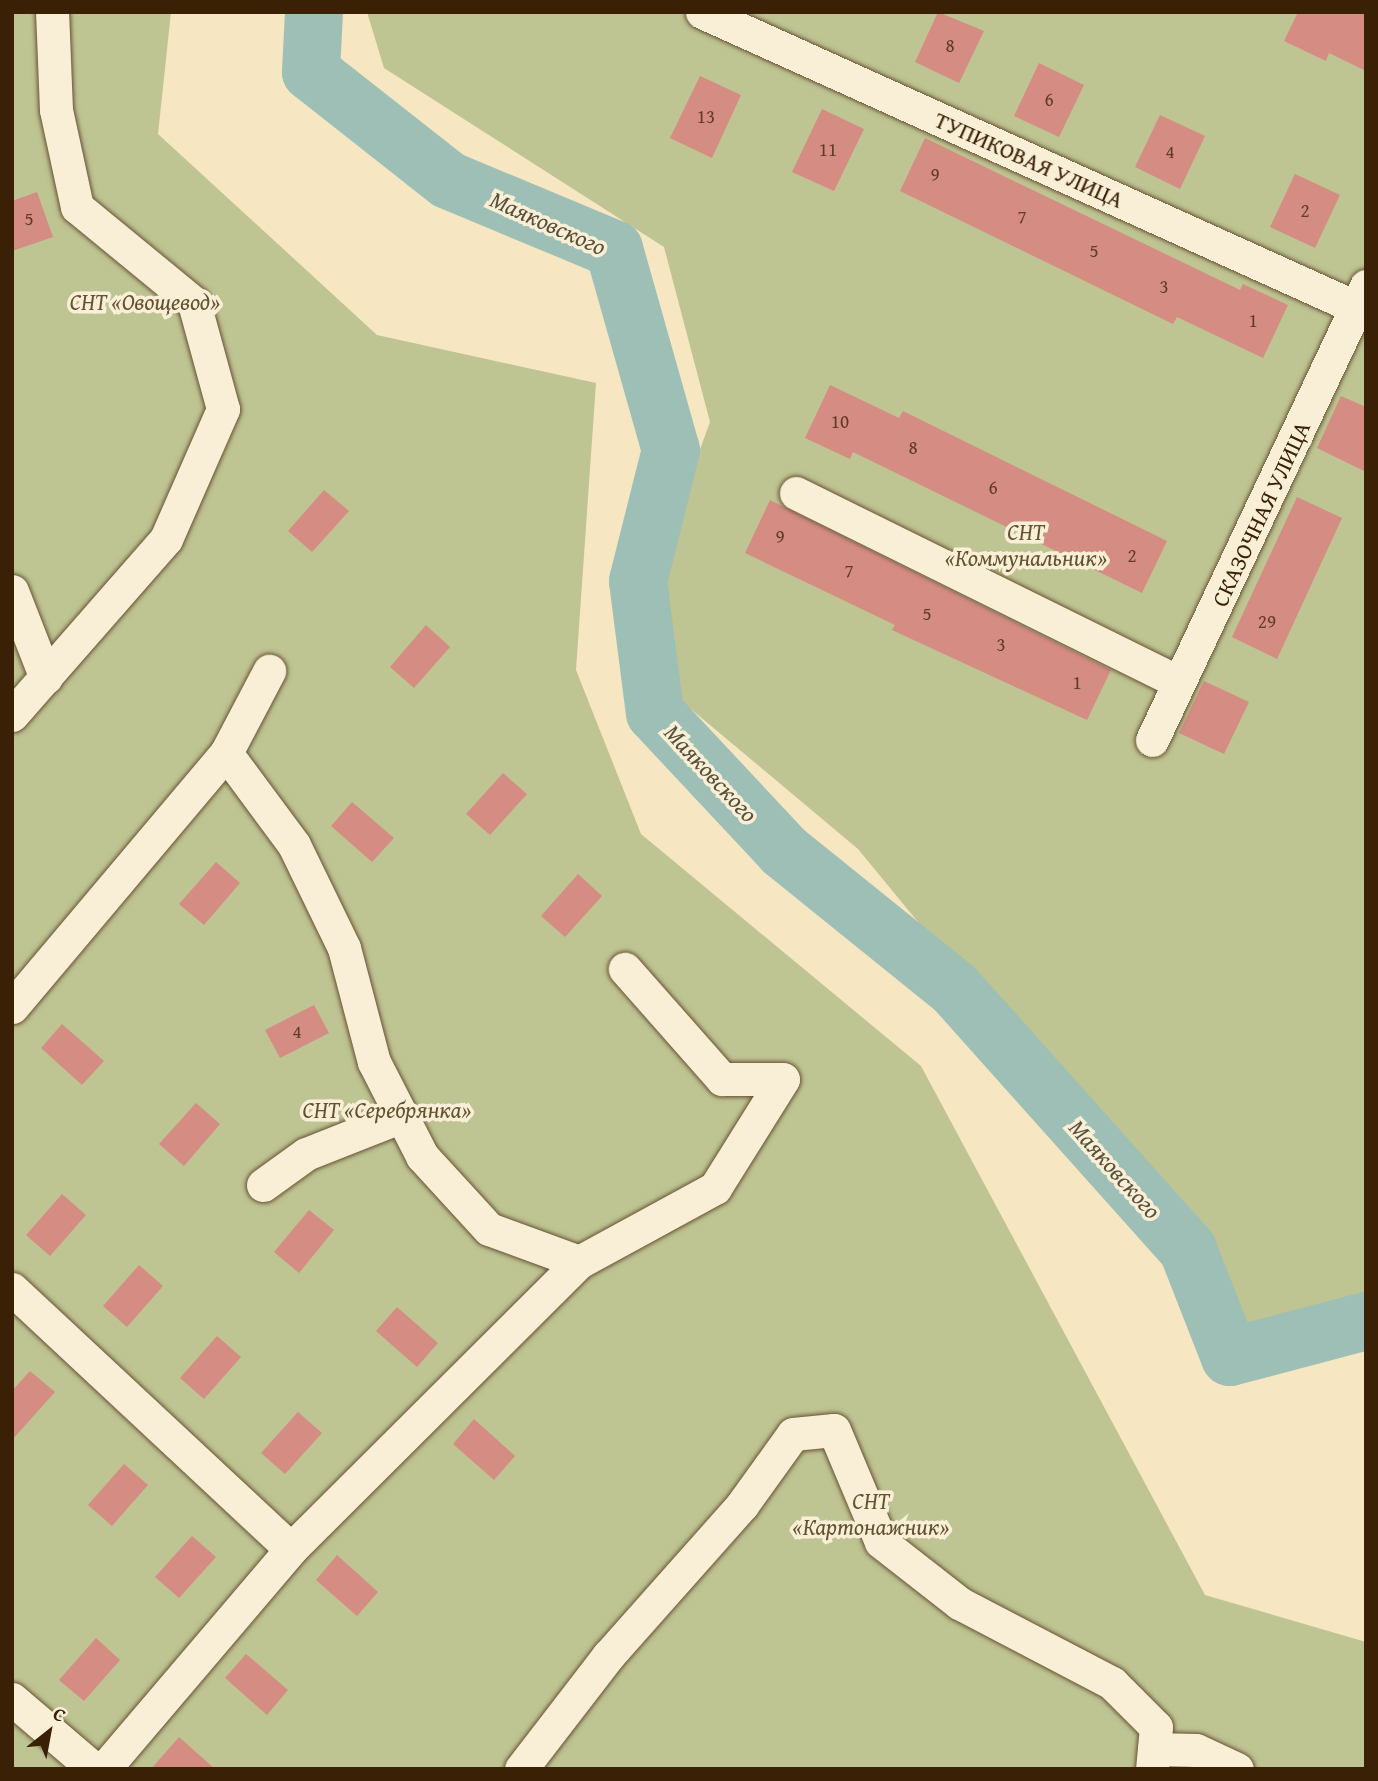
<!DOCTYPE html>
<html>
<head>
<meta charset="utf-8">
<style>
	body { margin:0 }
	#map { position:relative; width:1378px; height:1781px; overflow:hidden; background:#f6e6c2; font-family:"Gentium Book Plus",serif }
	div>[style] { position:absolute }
	.green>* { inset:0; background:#bec492 }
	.river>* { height:58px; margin:-29px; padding:0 29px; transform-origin:29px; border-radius:29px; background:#9dbfb5 }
	.building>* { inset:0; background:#d58c83 }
	.roads { filter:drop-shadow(0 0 2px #695234) drop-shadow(0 0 2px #695234) }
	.minor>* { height:33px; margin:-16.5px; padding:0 16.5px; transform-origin:16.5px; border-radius:16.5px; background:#f9efd7 }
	span { translate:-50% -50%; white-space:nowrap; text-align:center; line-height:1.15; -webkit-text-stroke:7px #f9efd7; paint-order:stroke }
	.number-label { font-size:19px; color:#613c24 }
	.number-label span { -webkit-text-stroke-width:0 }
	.street-label { font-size:23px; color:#3a2105 }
	.park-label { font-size:23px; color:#62522f; font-style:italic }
	.water-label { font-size:24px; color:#58503a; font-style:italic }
	.frame { position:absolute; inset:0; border:14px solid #3a2105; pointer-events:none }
	.north { position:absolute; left:14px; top:1697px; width:70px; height:70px; -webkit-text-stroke:5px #f9efd7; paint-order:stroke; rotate:31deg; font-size:19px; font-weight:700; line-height:28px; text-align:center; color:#3a2105 }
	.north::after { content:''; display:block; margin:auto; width:24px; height:32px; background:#3a2105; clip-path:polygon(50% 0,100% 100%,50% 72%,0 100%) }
</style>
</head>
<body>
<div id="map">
	<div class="green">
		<i style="clip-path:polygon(12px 12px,171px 12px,158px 134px,377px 335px,596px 383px,576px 670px,641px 834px,921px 1066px,1205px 1595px,1366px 1642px,1366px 1769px,12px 1769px)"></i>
		<i style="clip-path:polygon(367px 12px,1366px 12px,1366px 1330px,1230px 1357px,1182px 1243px,858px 849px,673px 694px,663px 551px,710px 422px,664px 247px,384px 68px)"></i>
	</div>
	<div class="river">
		<i style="left:314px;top:12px;width:60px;rotate:92.9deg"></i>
		<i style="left:311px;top:72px;width:174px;rotate:38.2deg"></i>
		<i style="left:448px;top:180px;width:180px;rotate:22.6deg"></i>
		<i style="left:614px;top:249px;width:209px;rotate:74.2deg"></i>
		<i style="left:671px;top:450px;width:135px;rotate:104.1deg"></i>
		<i style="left:638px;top:581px;width:133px;rotate:82.7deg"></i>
		<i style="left:655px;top:713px;width:189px;rotate:46.9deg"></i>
		<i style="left:784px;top:851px;width:220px;rotate:38.9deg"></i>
		<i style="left:955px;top:989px;width:350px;rotate:48.2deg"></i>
		<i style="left:1188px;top:1250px;width:115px;rotate:68.6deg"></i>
		<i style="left:1230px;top:1357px;width:141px;rotate:-14.8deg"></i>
	</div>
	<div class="building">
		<i style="clip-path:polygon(938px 12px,984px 31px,959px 83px,915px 62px)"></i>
		<i style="clip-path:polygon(1298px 12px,1366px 12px,1366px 71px,1329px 53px,1326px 61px,1284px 41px)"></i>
		<i style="clip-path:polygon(1039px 63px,1084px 85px,1059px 137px,1014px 116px)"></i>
		<i style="clip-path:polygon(700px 76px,741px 95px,712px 158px,670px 138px)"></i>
		<i style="clip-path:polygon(822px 109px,864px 129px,834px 191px,792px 172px)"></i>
		<i style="clip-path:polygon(1160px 115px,1205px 136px,1180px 189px,1135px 167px)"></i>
		<i style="clip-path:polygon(925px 138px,1240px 290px,1243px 284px,1288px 305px,1263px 358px,1177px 317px,1173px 324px,900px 191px)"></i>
		<i style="clip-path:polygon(1295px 174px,1340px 195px,1315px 248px,1270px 227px)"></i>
		<i style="clip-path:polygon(37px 192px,53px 237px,12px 251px,12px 201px)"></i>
		<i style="clip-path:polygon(830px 385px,899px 418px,903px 411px,1167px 541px,1142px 593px,853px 452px,850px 459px,805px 438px)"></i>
		<i style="clip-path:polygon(1341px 396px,1366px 407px,1366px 472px,1317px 448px)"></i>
		<i style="clip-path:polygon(324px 490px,349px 511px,312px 552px,288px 531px)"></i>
		<i style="clip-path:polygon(1297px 497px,1342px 518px,1277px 659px,1232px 637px)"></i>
		<i style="clip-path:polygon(770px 500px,1111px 670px,1087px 720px,892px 630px,895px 625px,745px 553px)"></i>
		<i style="clip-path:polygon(426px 625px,450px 647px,414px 688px,390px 667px)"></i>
		<i style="clip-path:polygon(1204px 681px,1249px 702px,1224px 754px,1179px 733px)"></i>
		<i style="clip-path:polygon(503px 773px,527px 794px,490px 835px,466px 814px)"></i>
		<i style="clip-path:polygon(352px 802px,394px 838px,372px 862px,331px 826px)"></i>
		<i style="clip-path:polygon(216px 862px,240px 883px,204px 925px,179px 904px)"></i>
		<i style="clip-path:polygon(578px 874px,602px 896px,565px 937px,541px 916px)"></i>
		<i style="clip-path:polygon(314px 1005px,329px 1033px,280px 1058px,265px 1030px)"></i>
		<i style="clip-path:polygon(62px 1024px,104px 1061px,82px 1085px,41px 1048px)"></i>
		<i style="clip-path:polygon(196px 1103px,220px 1124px,184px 1166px,159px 1144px)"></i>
		<i style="clip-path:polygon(62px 1194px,86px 1215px,50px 1256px,26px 1235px)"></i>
		<i style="clip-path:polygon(309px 1210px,334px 1230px,299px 1273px,274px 1252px)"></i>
		<i style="clip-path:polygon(139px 1265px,163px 1286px,127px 1327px,103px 1306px)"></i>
		<i style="clip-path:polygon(397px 1307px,438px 1343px,417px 1367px,376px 1331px)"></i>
		<i style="clip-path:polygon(217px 1336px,241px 1357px,204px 1399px,180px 1378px)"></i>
		<i style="clip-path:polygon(30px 1371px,55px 1392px,12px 1440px,12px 1391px)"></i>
		<i style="clip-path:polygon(298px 1412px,322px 1433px,285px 1474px,261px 1453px)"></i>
		<i style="clip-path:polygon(474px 1419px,515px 1456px,494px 1480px,453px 1444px)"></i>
		<i style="clip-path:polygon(124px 1464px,148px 1485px,112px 1526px,88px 1505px)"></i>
		<i style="clip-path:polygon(192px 1536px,216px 1557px,179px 1598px,155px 1577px)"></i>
		<i style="clip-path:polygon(337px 1555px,378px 1592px,357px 1616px,316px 1580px)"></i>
		<i style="clip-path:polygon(96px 1638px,120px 1660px,84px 1701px,59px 1680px)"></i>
		<i style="clip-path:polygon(246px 1654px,288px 1690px,267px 1715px,225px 1678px)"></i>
		<i style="clip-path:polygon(179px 1737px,215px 1769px,151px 1769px)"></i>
	</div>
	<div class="roads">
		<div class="minor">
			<i style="left:702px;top:12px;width:729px;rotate:24.31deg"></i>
			<i style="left:796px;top:493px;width:427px;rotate:26.3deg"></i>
			<i style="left:12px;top:591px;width:93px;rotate:68.7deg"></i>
			<i style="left:12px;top:715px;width:234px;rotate:-48.8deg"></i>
			<i style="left:166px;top:539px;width:142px;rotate:-66.3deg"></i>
			<i style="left:223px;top:409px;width:110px;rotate:-105.3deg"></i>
			<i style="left:194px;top:303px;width:151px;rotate:-140.6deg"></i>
			<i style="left:77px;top:207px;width:99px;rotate:-102.2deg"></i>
			<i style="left:56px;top:110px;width:98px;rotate:-92.3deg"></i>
			<i style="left:1152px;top:740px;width:502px;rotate:-64.76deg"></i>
			<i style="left:226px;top:753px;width:114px;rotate:53.5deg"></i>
			<i style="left:294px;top:845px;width:114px;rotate:64.1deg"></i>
			<i style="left:344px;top:948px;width:118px;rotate:75.3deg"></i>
			<i style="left:374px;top:1062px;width:106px;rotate:62.9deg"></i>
			<i style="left:422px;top:1156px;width:99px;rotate:47.5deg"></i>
			<i style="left:489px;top:1229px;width:96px;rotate:20.1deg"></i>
			<i style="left:12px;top:1007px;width:332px;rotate:-49.9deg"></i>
			<i style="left:226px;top:753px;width:93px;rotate:-62.3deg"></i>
			<i style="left:263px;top:1185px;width:53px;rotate:-35.8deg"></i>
			<i style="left:306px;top:1154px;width:103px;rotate:-21.6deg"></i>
			<i style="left:12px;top:1289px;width:381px;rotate:43deg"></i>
			<i style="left:12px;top:1699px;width:108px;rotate:40.5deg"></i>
			<i style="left:1154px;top:1749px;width:42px;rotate:1.4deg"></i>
			<i style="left:1196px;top:1750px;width:45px;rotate:24.9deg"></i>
			<i style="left:104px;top:1769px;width:289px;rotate:-49.6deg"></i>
			<i style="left:291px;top:1549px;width:407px;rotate:-44.9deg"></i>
			<i style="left:579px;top:1262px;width:155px;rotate:-28.6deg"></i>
			<i style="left:715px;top:1188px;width:128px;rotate:-58deg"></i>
			<i style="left:783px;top:1079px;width:61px;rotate:180deg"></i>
			<i style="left:722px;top:1079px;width:147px;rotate:-131.4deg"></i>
			<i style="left:521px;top:1769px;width:143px;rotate:-52.4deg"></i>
			<i style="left:608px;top:1656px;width:202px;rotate:-48.4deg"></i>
			<i style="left:742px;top:1505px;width:87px;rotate:-54.3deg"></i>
			<i style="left:793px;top:1434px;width:41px;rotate:-5.6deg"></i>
			<i style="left:834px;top:1430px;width:121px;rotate:67.2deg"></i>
			<i style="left:881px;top:1542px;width:99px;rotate:38deg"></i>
			<i style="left:959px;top:1603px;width:173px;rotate:27.6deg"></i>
			<i style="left:1112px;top:1683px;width:62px;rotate:45deg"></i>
			<i style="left:1156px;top:1727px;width:42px;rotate:95.4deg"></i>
		</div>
	</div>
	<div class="number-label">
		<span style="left:950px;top:46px">8</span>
		<span style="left:1049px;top:100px">6</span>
		<span style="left:706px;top:117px">13</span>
		<span style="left:828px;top:150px">11</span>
		<span style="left:1170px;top:152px">4</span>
		<span style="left:935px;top:175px">9</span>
		<span style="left:1305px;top:211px">2</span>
		<span style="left:1022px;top:217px">7</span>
		<span style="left:29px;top:219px">5</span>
		<span style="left:1094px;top:251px">5</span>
		<span style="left:1164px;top:287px">3</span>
		<span style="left:1253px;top:321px">1</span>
		<span style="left:840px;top:422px">10</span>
		<span style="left:913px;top:448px">8</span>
		<span style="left:993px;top:488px">6</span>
		<span style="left:780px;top:537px">9</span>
		<span style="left:1132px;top:556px">2</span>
		<span style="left:849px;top:571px">7</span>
		<span style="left:927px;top:614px">5</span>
		<span style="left:1267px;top:622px">29</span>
		<span style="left:1001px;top:645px">3</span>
		<span style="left:1077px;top:683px">1</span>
		<span style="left:297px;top:1032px">4</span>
	</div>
	<div class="street-label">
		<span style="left:1029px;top:160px;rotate:24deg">ТУПИКОВАЯ УЛИЦА</span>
		<span style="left:1261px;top:514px;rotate:-65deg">СКАЗОЧНАЯ УЛИЦА</span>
	</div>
	<div class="park-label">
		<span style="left:145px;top:302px">СНТ «Овощевод»</span>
		<span style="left:1026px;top:545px">СНТ<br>«Коммунальник»</span>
		<span style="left:387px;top:1110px">СНТ «Серебрянка»</span>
		<span style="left:871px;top:1514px">СНТ<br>«Картонажник»</span>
	</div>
	<div class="water-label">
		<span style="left:548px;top:223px;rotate:24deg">Маяковского</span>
		<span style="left:711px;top:773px;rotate:47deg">Маяковского</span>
		<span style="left:1115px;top:1169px;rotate:48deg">Маяковского</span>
	</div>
	<div class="frame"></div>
	<div class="north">С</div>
</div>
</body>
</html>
